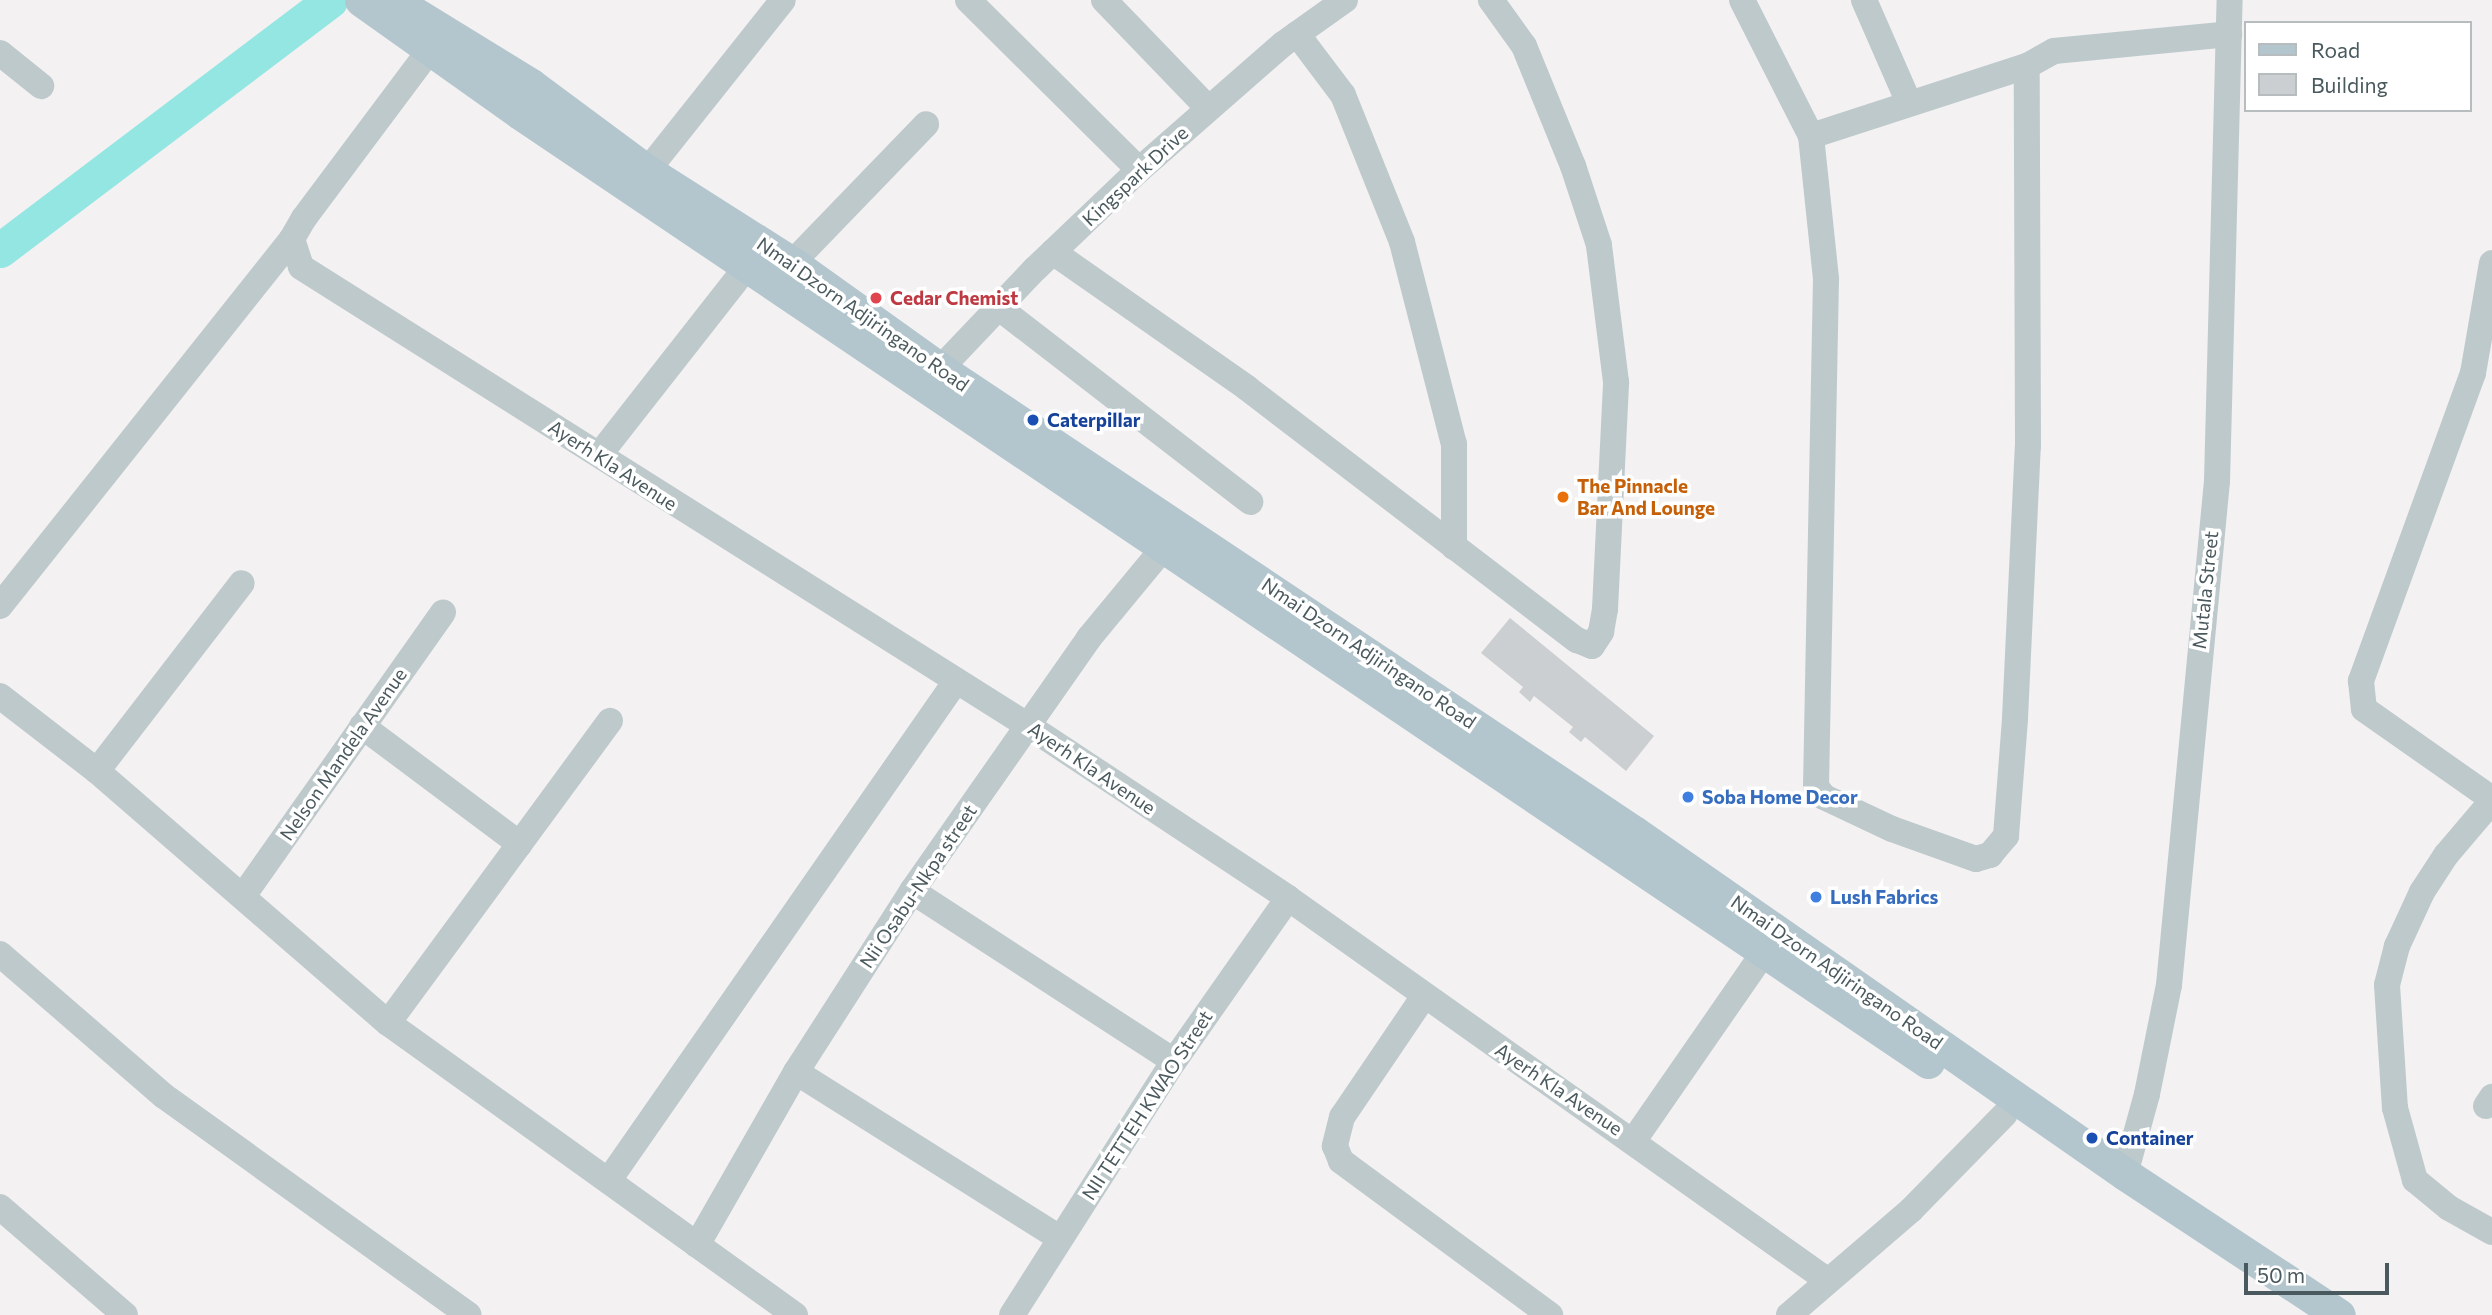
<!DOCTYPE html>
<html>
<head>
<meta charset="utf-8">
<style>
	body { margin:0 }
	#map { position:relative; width:2492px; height:1315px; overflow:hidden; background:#f3f1f1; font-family:Commissioner,sans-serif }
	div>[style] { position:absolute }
	.river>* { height:35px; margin:-17.5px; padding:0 17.5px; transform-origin:17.5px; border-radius:17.5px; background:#94e6e3 }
	.building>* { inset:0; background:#cbcfd2 }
	.minor>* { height:26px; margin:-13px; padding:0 13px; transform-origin:13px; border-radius:13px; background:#bec9cc }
	.major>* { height:33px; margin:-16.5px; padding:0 16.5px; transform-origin:16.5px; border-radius:16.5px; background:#b3c6cd }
	.dots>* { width:19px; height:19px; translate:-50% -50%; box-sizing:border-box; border:4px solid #fff; border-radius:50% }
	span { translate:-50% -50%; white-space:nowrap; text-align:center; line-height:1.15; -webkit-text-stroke:7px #fff; paint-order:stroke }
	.street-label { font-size:19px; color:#4a595d }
	.health-label { font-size:19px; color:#be3a42; font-weight:700 }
	.left { translate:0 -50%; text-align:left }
	.transit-label { font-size:19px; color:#164399; font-weight:700 }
	.food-label { font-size:19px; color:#c56008; font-weight:700 }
	.shop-label { font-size:19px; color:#366cbe; font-weight:700 }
	.legend { position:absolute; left:2244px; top:21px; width:228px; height:91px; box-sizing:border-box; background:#fff; border:2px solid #b7bdbe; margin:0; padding:9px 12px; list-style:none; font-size:21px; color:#4a595d }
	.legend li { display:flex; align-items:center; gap:14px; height:35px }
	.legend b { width:35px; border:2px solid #b7bdbe }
	.scale { position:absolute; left:2244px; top:1263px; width:145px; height:32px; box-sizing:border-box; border:4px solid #4a595d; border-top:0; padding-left:9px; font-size:21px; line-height:24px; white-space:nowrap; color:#4a595d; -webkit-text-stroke:5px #fff; paint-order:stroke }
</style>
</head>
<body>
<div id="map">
	<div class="river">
		<i style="left:0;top:250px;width:414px;rotate:-37.1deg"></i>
	</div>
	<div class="building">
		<i style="clip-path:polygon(1510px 618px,1654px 736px,1626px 771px,1585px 737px,1581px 742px,1569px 732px,1573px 727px,1534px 696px,1530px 702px,1519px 692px,1523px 687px,1481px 653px)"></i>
	</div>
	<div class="minor">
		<i style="left:968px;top:0;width:241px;rotate:44.8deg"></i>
		<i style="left:1104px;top:0;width:150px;rotate:46.1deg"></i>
		<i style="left:1742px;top:0;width:153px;rotate:63.1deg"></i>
		<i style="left:1811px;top:136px;width:144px;rotate:84deg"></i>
		<i style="left:1826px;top:279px;width:508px;rotate:91.13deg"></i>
		<i style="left:1816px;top:787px;width:13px;rotate:51deg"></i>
		<i style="left:1824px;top:797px;width:75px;rotate:25.2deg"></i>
		<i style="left:1892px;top:829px;width:89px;rotate:19.7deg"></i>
		<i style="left:1976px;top:859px;width:15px;rotate:-16deg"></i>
		<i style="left:1990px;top:855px;width:25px;rotate:-50deg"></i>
		<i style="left:2006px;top:836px;width:118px;rotate:-85.6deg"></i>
		<i style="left:2015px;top:718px;width:272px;rotate:-87.3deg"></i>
		<i style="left:2028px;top:446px;width:380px;rotate:-90.2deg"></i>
		<i style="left:1864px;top:0;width:112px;rotate:66.4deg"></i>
		<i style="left:1297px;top:34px;width:76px;rotate:53deg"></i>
		<i style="left:1343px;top:95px;width:158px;rotate:68.1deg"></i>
		<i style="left:1402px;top:242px;width:209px;rotate:75.6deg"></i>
		<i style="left:1454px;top:444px;width:103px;rotate:90deg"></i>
		<i style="left:429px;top:51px;width:209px;rotate:126.8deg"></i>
		<i style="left:304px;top:218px;width:24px;rotate:120deg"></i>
		<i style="left:292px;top:239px;width:29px;rotate:72deg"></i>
		<i style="left:301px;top:267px;width:858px;rotate:32.25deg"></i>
		<i style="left:1027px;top:725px;width:313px;rotate:33.5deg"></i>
		<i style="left:1288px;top:898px;width:661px;rotate:35.33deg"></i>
		<i style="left:0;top:53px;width:53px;rotate:38.8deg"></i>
		<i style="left:1811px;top:136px;width:227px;rotate:-18deg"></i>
		<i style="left:2027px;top:66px;width:31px;rotate:-29deg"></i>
		<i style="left:2054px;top:51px;width:176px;rotate:-5.5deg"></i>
		<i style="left:647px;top:171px;width:218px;rotate:-51.5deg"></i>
		<i style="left:1053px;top:252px;width:237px;rotate:35deg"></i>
		<i style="left:1247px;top:388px;width:415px;rotate:37.4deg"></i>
		<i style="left:1577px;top:640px;width:16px;rotate:22deg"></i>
		<i style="left:1592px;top:646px;width:17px;rotate:-57deg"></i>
		<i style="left:1601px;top:632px;width:23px;rotate:-80deg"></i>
		<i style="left:1605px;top:609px;width:227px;rotate:-87.2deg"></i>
		<i style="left:1616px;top:382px;width:138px;rotate:-97.1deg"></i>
		<i style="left:1599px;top:245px;width:83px;rotate:-108.2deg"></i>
		<i style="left:1573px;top:166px;width:130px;rotate:-112.2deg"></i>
		<i style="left:1524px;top:46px;width:57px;rotate:-125.7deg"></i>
		<i style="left:792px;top:263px;width:193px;rotate:-46deg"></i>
		<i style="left:2492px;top:263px;width:112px;rotate:99.8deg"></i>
		<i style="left:2473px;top:373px;width:328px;rotate:110deg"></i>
		<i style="left:2361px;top:681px;width:28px;rotate:84deg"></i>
		<i style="left:2364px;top:709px;width:156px;rotate:35.1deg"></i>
		<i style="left:998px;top:307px;width:319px;rotate:37.7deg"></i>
		<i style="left:940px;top:369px;width:138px;rotate:-46.5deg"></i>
		<i style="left:1035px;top:269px;width:144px;rotate:-43.6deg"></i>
		<i style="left:1139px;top:170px;width:191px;rotate:-41.2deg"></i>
		<i style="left:1283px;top:44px;width:76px;rotate:-35.4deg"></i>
		<i style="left:600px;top:454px;width:240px;rotate:-51.9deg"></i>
		<i style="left:0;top:606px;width:469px;rotate:-51.5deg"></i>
		<i style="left:0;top:696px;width:123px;rotate:37.7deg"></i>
		<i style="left:97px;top:771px;width:385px;rotate:40.9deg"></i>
		<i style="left:388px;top:1023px;width:501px;rotate:35.66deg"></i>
		<i style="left:362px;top:726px;width:197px;rotate:36.8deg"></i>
		<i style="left:97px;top:771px;width:237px;rotate:-52.4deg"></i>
		<i style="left:2492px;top:801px;width:71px;rotate:130.4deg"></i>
		<i style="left:2446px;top:855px;width:44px;rotate:123deg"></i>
		<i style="left:2422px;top:892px;width:60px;rotate:114.8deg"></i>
		<i style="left:2397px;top:946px;width:40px;rotate:104.4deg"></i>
		<i style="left:2387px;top:985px;width:123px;rotate:86.3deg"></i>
		<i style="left:2395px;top:1108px;width:75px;rotate:74.5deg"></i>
		<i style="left:2415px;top:1180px;width:44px;rotate:39.5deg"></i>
		<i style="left:2449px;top:1208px;width:49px;rotate:29.2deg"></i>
		<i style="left:912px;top:891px;width:312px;rotate:33deg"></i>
		<i style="left:243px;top:896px;width:347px;rotate:-54.8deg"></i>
		<i style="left:0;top:954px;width:217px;rotate:40.9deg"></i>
		<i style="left:164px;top:1096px;width:375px;rotate:35.7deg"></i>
		<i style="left:1424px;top:996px;width:146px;rotate:124.1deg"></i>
		<i style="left:1342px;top:1117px;width:30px;rotate:104deg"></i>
		<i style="left:1335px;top:1146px;width:16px;rotate:68deg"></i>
		<i style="left:1341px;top:1161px;width:260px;rotate:36.4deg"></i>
		<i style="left:388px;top:1023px;width:375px;rotate:-53.7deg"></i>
		<i style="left:796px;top:1072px;width:312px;rotate:32.2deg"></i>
		<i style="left:2486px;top:1106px;width:11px;rotate:-56deg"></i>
		<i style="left:1634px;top:1140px;width:229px;rotate:-55.3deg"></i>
		<i style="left:2125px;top:1174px;width:83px;rotate:-74.6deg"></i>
		<i style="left:2147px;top:1094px;width:111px;rotate:-78.6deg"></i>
		<i style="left:2169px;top:985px;width:506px;rotate:-84.56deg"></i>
		<i style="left:2217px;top:481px;width:481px;rotate:-88.5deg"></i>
		<i style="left:609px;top:1180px;width:608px;rotate:-55.19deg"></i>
		<i style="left:0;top:1207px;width:165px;rotate:40.8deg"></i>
		<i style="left:697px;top:1245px;width:199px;rotate:-60.2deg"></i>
		<i style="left:796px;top:1072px;width:215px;rotate:-57.3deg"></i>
		<i style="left:912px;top:891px;width:309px;rotate:-55deg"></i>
		<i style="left:1089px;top:638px;width:119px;rotate:-50.4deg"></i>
		<i style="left:1012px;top:1315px;width:301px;rotate:-57.5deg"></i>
		<i style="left:1174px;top:1061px;width:199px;rotate:-55deg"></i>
		<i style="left:1789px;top:1315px;width:161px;rotate:-40.7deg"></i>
		<i style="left:1911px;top:1210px;width:134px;rotate:-45.6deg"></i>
	</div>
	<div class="major">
		<i style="left:361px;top:0;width:195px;rotate:35.4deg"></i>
		<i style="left:520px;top:113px;width:1698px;rotate:33.98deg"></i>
		<i style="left:393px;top:0;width:162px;rotate:31.6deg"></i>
		<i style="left:531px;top:85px;width:144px;rotate:36.6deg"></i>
		<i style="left:647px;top:171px;width:172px;rotate:32.4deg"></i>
		<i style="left:792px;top:263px;width:182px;rotate:35.6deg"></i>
		<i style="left:940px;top:369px;width:834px;rotate:33.71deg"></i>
		<i style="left:1634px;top:832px;width:598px;rotate:34.86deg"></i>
		<i style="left:2125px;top:1174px;width:256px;rotate:33.4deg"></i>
	</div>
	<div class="dots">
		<i style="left:876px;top:298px;background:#e0444e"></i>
		<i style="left:1033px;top:420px;background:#1a4fb4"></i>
		<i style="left:1563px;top:497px;background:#e8710a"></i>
		<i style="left:1688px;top:797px;background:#3f7fe0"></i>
		<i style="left:1816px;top:897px;background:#3f7fe0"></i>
		<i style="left:2092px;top:1138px;background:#1a4fb4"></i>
	</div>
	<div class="street-label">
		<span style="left:1135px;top:176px;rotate:-43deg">Kingspark Drive</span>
		<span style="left:863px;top:314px;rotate:35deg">Nmai Dzorn Adjiringano Road</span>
		<span style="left:613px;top:465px;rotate:33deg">Ayerh Kla Avenue</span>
		<span style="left:2205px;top:590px;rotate:-84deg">Mutala Street</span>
		<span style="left:1369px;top:653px;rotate:34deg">Nmai Dzorn Adjiringano Road</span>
		<span style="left:343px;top:754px;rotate:-55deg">Nelson Mandela Avenue</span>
		<span style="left:1092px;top:768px;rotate:34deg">Ayerh Kla Avenue</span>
		<span style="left:918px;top:886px;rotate:-56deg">Nii Osabu-Nkpa street</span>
		<span style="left:1837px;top:972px;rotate:35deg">Nmai Dzorn Adjiringano Road</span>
		<span style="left:1559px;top:1089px;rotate:34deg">Ayerh Kla Avenue</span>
		<span style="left:1147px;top:1105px;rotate:-57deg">NII TETTEH KWAO Street</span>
	</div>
	<div class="health-label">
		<span class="left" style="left:890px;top:298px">Cedar Chemist</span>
	</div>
	<div class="transit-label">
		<span class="left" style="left:1047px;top:420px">Caterpillar</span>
		<span class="left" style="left:2106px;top:1138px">Container</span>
	</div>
	<div class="food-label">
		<span class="left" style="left:1577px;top:497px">The Pinnacle<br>Bar And Lounge</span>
	</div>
	<div class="shop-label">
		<span class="left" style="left:1702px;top:797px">Soba Home Decor</span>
		<span class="left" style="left:1830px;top:897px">Lush Fabrics</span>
	</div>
	<ul class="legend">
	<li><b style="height:9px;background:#b3c6cd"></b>Road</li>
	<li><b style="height:19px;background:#cbcfd2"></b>Building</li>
	</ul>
	<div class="scale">50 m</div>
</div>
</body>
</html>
